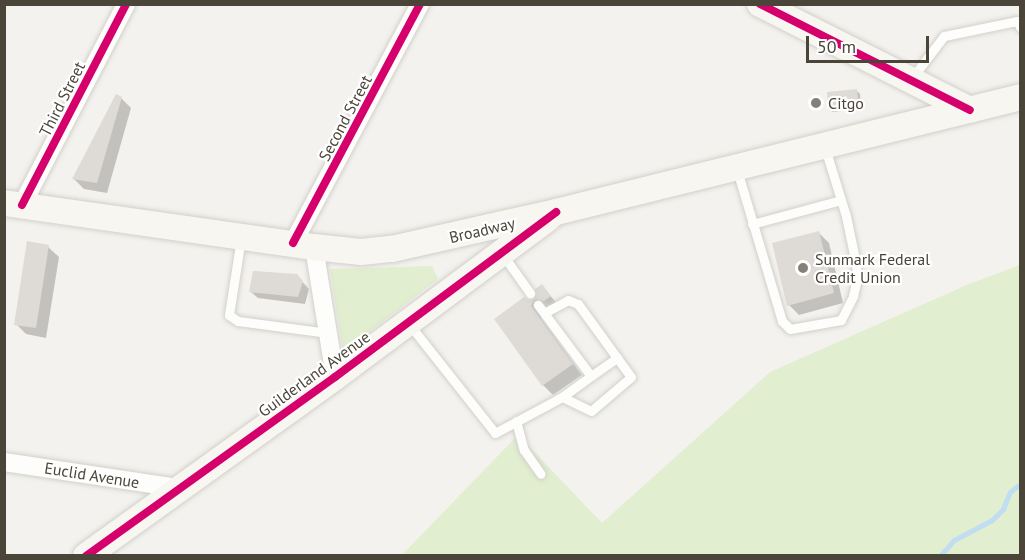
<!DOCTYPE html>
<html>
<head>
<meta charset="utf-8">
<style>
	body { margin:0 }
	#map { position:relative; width:1025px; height:560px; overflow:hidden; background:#f4f2ee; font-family:"PT Sans",sans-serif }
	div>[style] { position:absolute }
	.green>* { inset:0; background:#e1eecf }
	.shadow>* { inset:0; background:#0003 }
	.stream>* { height:5px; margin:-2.5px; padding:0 2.5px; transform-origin:2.5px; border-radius:2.5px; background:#c0ddf1 }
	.building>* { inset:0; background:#dedbd6 }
	.roads { filter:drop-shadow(0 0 2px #d2d0cb) drop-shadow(0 0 2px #d2d0cb) }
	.lane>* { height:9px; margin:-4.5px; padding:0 4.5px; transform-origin:4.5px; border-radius:4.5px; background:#fdfdfc }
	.street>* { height:18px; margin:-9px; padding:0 9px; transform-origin:9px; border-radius:9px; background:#fdfdfc }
	.secondary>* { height:26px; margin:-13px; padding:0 13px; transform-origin:13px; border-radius:13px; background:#f7f6f1 }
	.cycleway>* { height:8px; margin:-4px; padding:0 4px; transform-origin:4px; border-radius:4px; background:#d6006c }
	.dots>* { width:16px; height:16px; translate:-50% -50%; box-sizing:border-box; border:3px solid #fff; border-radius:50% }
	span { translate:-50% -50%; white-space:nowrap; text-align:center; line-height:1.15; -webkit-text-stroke:4.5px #fff; paint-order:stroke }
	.street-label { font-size:16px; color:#4b4439 }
	.poi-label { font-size:16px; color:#4b4439 }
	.left { translate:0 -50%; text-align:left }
	.frame { position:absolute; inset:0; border:6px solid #4b4439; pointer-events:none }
	.scale { position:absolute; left:806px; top:36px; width:123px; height:27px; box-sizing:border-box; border:3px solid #4b4439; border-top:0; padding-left:8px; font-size:18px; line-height:21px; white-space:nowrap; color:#4b4439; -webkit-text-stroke:4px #fff; paint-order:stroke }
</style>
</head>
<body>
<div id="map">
	<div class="green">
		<i style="clip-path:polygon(1020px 265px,1020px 555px,401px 556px,518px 435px,602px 523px,770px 372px,969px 284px)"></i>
		<i style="clip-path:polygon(432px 266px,438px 279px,343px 352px,330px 269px)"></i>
	</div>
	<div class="shadow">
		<i style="clip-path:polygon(857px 91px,860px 94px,861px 109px,833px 112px,829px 109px)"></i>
		<i style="clip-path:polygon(121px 98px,131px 108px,107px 193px,84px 189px,74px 179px)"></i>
		<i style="clip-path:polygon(819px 233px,829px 243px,843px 303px,799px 315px,789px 305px)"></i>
		<i style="clip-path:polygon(48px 247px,59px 257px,46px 338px,26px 334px,16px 324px)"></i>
		<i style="clip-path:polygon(297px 276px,309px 289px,305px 304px,258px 298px,251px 292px)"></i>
		<i style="clip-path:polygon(542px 286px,560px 307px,545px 309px,541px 318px,582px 375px,553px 395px,543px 385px,530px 301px,536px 299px)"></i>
	</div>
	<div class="stream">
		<i style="left:940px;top:556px;width:21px;rotate:-49deg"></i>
		<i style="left:954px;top:540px;width:43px;rotate:-27.8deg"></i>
		<i style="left:992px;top:520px;width:16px;rotate:-45deg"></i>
		<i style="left:1003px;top:509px;width:18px;rotate:-68deg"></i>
		<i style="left:1010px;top:492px;width:13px;rotate:-39deg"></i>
	</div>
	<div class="building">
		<i style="clip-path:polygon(857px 89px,859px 107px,828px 109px,827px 92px)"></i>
		<i style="clip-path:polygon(116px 94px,122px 97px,97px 183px,72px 179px)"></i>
		<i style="clip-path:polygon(819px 231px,834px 293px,787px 306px,772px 243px)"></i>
		<i style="clip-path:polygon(27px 241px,49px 245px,36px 328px,14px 325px)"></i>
		<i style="clip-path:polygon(253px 271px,297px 274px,303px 281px,298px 297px,249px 292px)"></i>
		<i style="clip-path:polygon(542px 284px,551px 296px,544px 301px,534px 299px,531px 306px,573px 364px,542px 386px,494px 319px,524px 297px,530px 300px,534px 298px,535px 289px)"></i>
	</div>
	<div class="roads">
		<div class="lane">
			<i style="left:912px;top:78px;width:53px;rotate:-52.7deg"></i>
			<i style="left:944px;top:36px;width:75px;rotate:-11.6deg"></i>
			<i style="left:1017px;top:21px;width:7px;rotate:63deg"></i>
			<i style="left:737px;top:170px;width:158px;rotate:73.4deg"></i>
			<i style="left:782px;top:321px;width:11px;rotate:45deg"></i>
			<i style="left:790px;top:329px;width:52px;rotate:-10deg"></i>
			<i style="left:841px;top:320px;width:27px;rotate:-63deg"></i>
			<i style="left:853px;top:296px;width:18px;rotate:-77deg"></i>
			<i style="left:857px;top:278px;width:14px;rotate:-94deg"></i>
			<i style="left:856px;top:264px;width:49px;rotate:-101.8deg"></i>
			<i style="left:846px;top:216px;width:71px;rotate:-107.2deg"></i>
			<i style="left:752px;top:224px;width:92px;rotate:-15.1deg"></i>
			<i style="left:241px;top:238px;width:78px;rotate:98.9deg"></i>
			<i style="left:229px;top:315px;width:11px;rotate:34deg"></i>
			<i style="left:238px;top:321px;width:91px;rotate:7.6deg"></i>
			<i style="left:503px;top:255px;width:47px;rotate:54.6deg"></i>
			<i style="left:544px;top:313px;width:27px;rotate:-28deg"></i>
			<i style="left:568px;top:300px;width:11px;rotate:22deg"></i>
			<i style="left:578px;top:304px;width:90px;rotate:54deg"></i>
			<i style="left:631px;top:377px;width:52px;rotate:139.6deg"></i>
			<i style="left:591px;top:411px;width:32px;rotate:-154deg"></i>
			<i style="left:409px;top:324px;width:139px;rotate:51.7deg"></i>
			<i style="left:495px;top:433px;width:76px;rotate:-28.2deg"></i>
			<i style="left:562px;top:397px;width:36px;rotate:-36deg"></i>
			<i style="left:591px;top:376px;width:89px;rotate:-126.7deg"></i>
			<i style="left:591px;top:376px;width:32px;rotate:-35deg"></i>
			<i style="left:516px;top:421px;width:30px;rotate:75deg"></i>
			<i style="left:524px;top:450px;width:29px;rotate:55deg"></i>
		</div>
		<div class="street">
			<i style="left:22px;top:205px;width:226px;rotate:-62.6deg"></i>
			<i style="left:293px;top:243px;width:271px;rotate:-62deg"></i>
			<i style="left:314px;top:247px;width:132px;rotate:80.8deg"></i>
			<i style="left:4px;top:462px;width:177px;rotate:8.5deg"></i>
		</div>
		<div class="secondary">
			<i style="left:760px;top:4px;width:235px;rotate:26.8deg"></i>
			<i style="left:4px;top:203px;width:313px;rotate:8.1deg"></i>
			<i style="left:314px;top:247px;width:47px;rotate:6.1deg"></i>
			<i style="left:361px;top:252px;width:31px;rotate:-6deg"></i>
			<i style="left:392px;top:249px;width:168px;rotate:-12.7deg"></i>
			<i style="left:556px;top:212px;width:478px;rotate:-13.9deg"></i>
			<i style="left:86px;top:556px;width:307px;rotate:-35.7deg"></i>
			<i style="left:335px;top:377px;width:266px;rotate:-36.7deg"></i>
		</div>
	</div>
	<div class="cycleway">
		<i style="left:760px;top:4px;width:235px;rotate:26.8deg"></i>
		<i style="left:22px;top:205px;width:226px;rotate:-62.6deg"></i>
		<i style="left:293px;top:243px;width:271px;rotate:-62deg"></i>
		<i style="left:86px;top:556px;width:307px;rotate:-35.7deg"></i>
		<i style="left:335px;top:377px;width:276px;rotate:-36.7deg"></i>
	</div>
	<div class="dots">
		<i style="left:816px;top:103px;background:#868178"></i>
		<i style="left:803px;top:268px;background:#868178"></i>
	</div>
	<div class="street-label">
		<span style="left:62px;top:99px;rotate:-63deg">Third Street</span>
		<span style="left:345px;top:118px;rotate:-62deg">Second Street</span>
		<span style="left:482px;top:230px;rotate:-13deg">Broadway</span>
		<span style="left:314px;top:374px;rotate:-36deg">Guilderland Avenue</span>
		<span style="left:92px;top:475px;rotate:9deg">Euclid Avenue</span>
	</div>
	<div class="poi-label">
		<span class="left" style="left:828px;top:103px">Citgo</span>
		<span class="left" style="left:815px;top:268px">Sunmark Federal<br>Credit Union</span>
	</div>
	<div class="frame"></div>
	<div class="scale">50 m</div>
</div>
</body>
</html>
